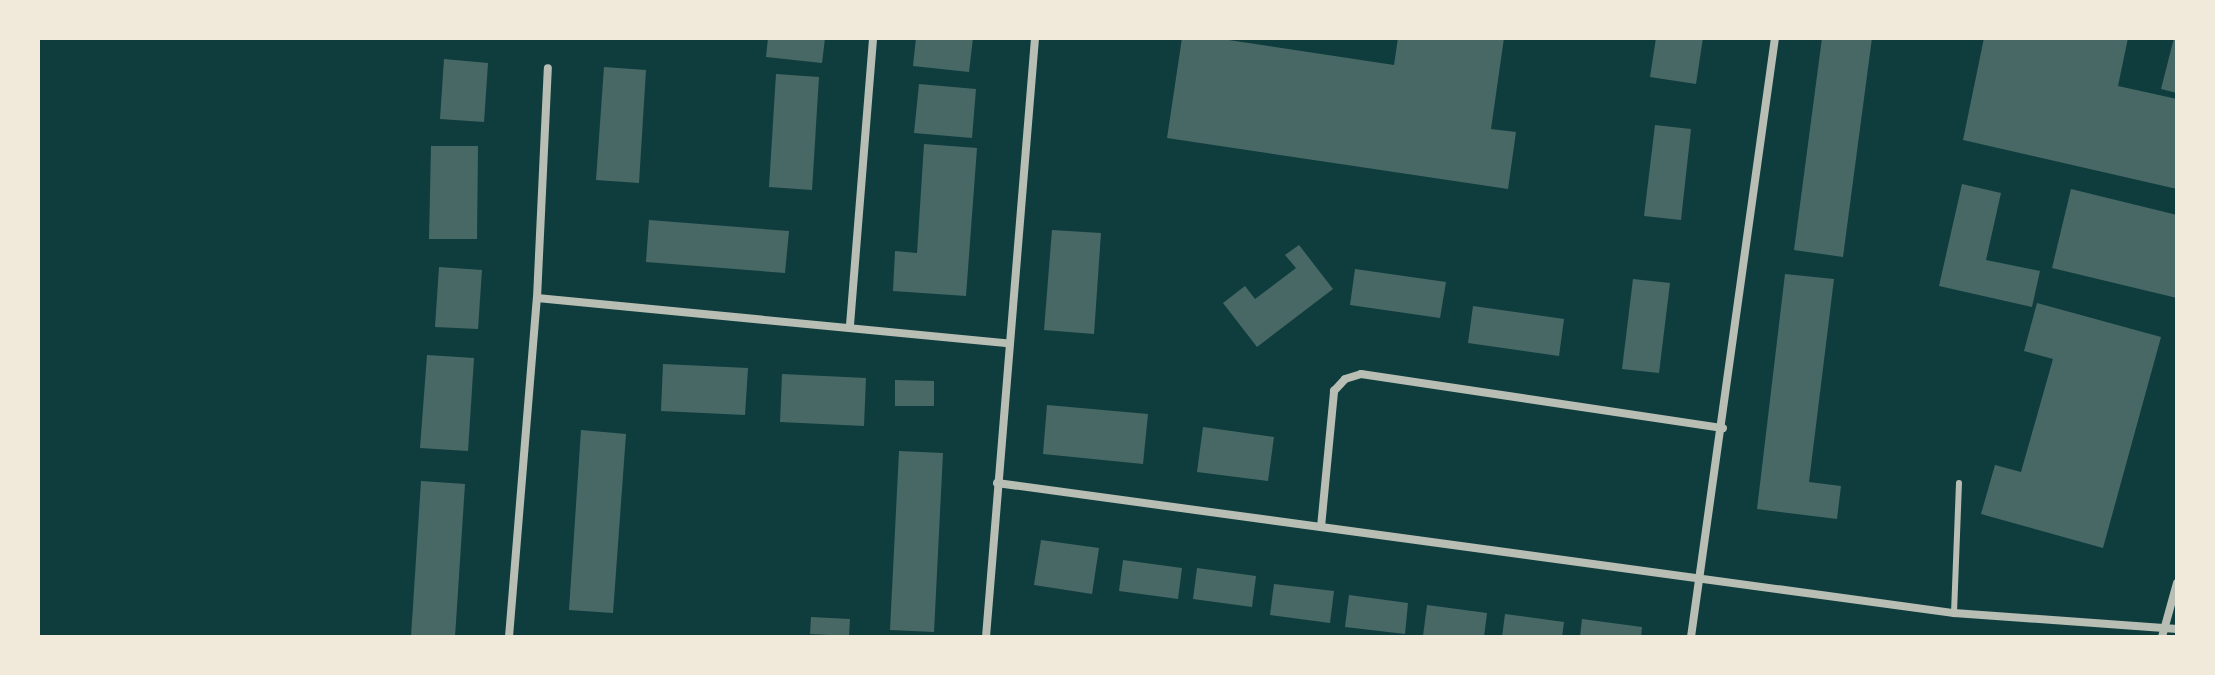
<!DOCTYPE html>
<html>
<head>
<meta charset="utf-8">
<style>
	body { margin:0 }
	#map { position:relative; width:2215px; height:675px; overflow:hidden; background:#0f3d3e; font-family:"PT Sans Narrow",sans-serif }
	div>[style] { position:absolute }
	.building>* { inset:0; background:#486865 }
	.service>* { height:6px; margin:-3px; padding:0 3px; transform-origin:3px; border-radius:3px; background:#b8beb3 }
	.minor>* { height:8px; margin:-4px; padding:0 4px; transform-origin:4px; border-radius:4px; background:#b8beb3 }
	span { translate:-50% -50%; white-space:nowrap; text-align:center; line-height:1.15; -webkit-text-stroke:8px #f1e9da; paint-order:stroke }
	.frame { position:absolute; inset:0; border:40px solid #f1e9da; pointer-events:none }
</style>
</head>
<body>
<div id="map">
	<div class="building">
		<i style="clip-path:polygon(768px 38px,825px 38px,822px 63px,766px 57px)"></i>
		<i style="clip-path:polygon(916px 38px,973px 38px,969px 72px,913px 66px)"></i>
		<i style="clip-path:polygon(1182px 38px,1215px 38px,1394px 65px,1398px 38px,1504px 38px,1491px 129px,1516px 132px,1508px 189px,1167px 138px)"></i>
		<i style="clip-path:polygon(1656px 38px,1703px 38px,1696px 84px,1650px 77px)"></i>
		<i style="clip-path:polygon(1822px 38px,1872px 38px,1843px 257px,1794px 250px)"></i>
		<i style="clip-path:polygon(1984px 38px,2128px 38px,2118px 86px,2177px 99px,2177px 189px,1963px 140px)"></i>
		<i style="clip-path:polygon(2174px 38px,2177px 38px,2177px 93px,2161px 89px)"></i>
		<i style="clip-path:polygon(444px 59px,488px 63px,484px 122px,440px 119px)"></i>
		<i style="clip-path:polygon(604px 67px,646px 70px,639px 183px,596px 180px)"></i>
		<i style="clip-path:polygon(776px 74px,819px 77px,812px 190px,769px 187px)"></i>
		<i style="clip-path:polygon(919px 84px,976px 89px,972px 138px,914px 133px)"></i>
		<i style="clip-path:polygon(1655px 125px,1691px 129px,1681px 220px,1644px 216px)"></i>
		<i style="clip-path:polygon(924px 144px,977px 148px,966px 296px,893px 291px,895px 251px,917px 253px)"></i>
		<i style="clip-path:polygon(431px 146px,478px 146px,477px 239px,429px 239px)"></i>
		<i style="clip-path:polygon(1962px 184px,2001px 193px,1986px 260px,2040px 271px,2032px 307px,1939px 286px)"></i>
		<i style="clip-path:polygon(2071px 189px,2177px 215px,2177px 298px,2052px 268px)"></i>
		<i style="clip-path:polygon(649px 220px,789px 231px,785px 273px,646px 262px)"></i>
		<i style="clip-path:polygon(1052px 230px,1101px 233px,1094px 334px,1044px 330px)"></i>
		<i style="clip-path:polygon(1299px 245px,1333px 289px,1257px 347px,1223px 303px,1245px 286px,1255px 299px,1296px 268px,1285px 255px)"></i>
		<i style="clip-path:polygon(439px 267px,482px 270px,478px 329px,435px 327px)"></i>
		<i style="clip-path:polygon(1355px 269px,1446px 282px,1440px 318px,1350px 305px)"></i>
		<i style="clip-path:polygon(1785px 274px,1834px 279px,1809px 482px,1841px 486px,1837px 519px,1757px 509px)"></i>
		<i style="clip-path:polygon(1633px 279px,1670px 283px,1659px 373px,1622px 369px)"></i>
		<i style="clip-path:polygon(2037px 303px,2161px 337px,2103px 548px,1981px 514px,1995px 465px,2021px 472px,2053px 359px,2024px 351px)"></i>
		<i style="clip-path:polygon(1473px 306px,1564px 319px,1559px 356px,1468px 343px)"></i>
		<i style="clip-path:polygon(427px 355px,474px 358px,468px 451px,420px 448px)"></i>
		<i style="clip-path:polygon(663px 364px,748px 368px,745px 415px,661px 411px)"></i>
		<i style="clip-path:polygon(782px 374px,866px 378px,864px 426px,780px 422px)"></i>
		<i style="clip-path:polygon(895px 380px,934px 381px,934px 406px,895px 406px)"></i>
		<i style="clip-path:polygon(1047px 405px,1148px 414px,1143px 464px,1043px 454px)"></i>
		<i style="clip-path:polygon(1203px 427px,1274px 437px,1268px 481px,1197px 472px)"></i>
		<i style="clip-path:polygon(581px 430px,626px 434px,613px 613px,569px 610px)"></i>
		<i style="clip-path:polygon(899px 451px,943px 453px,934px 632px,890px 630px)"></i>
		<i style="clip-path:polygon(421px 481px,465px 484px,455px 637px,411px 637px)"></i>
		<i style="clip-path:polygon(1041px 540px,1099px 548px,1092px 594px,1034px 585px)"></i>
		<i style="clip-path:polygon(1123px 560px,1182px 568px,1178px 599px,1119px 591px)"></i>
		<i style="clip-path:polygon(1197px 568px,1256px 576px,1252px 607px,1193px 599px)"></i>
		<i style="clip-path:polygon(1274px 584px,1334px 591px,1330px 623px,1270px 615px)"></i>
		<i style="clip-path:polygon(1349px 595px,1408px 603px,1405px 634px,1345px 627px)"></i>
		<i style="clip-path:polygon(1427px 605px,1487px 613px,1484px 637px,1423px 636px)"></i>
		<i style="clip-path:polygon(1505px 614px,1564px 622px,1562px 637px,1502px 637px)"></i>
		<i style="clip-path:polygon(811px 617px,850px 619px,849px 636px,810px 634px)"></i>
		<i style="clip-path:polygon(1582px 619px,1642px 627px,1641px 637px,1580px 637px)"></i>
	</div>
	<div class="service">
		<i style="left:1954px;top:613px;width:130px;rotate:-87.8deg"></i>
	</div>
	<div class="minor">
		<i style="left:537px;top:298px;width:471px;rotate:5.5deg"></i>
		<i style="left:850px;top:325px;width:288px;rotate:-85.4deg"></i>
		<i style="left:997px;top:483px;width:966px;rotate:7.74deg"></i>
		<i style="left:1954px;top:613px;width:224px;rotate:4.1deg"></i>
		<i style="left:1321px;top:527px;width:137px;rotate:-84.5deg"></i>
		<i style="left:1334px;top:391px;width:16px;rotate:-47deg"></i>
		<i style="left:1345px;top:379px;width:17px;rotate:-17deg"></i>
		<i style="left:1361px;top:374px;width:366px;rotate:8.5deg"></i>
		<i style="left:509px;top:637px;width:340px;rotate:-85.3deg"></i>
		<i style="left:537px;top:298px;width:230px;rotate:-87.3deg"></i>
		<i style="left:986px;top:637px;width:601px;rotate:-85.32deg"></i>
		<i style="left:1691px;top:637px;width:605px;rotate:-82.02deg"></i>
		<i style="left:2162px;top:637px;width:56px;rotate:-74.5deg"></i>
	</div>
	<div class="frame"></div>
</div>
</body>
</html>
